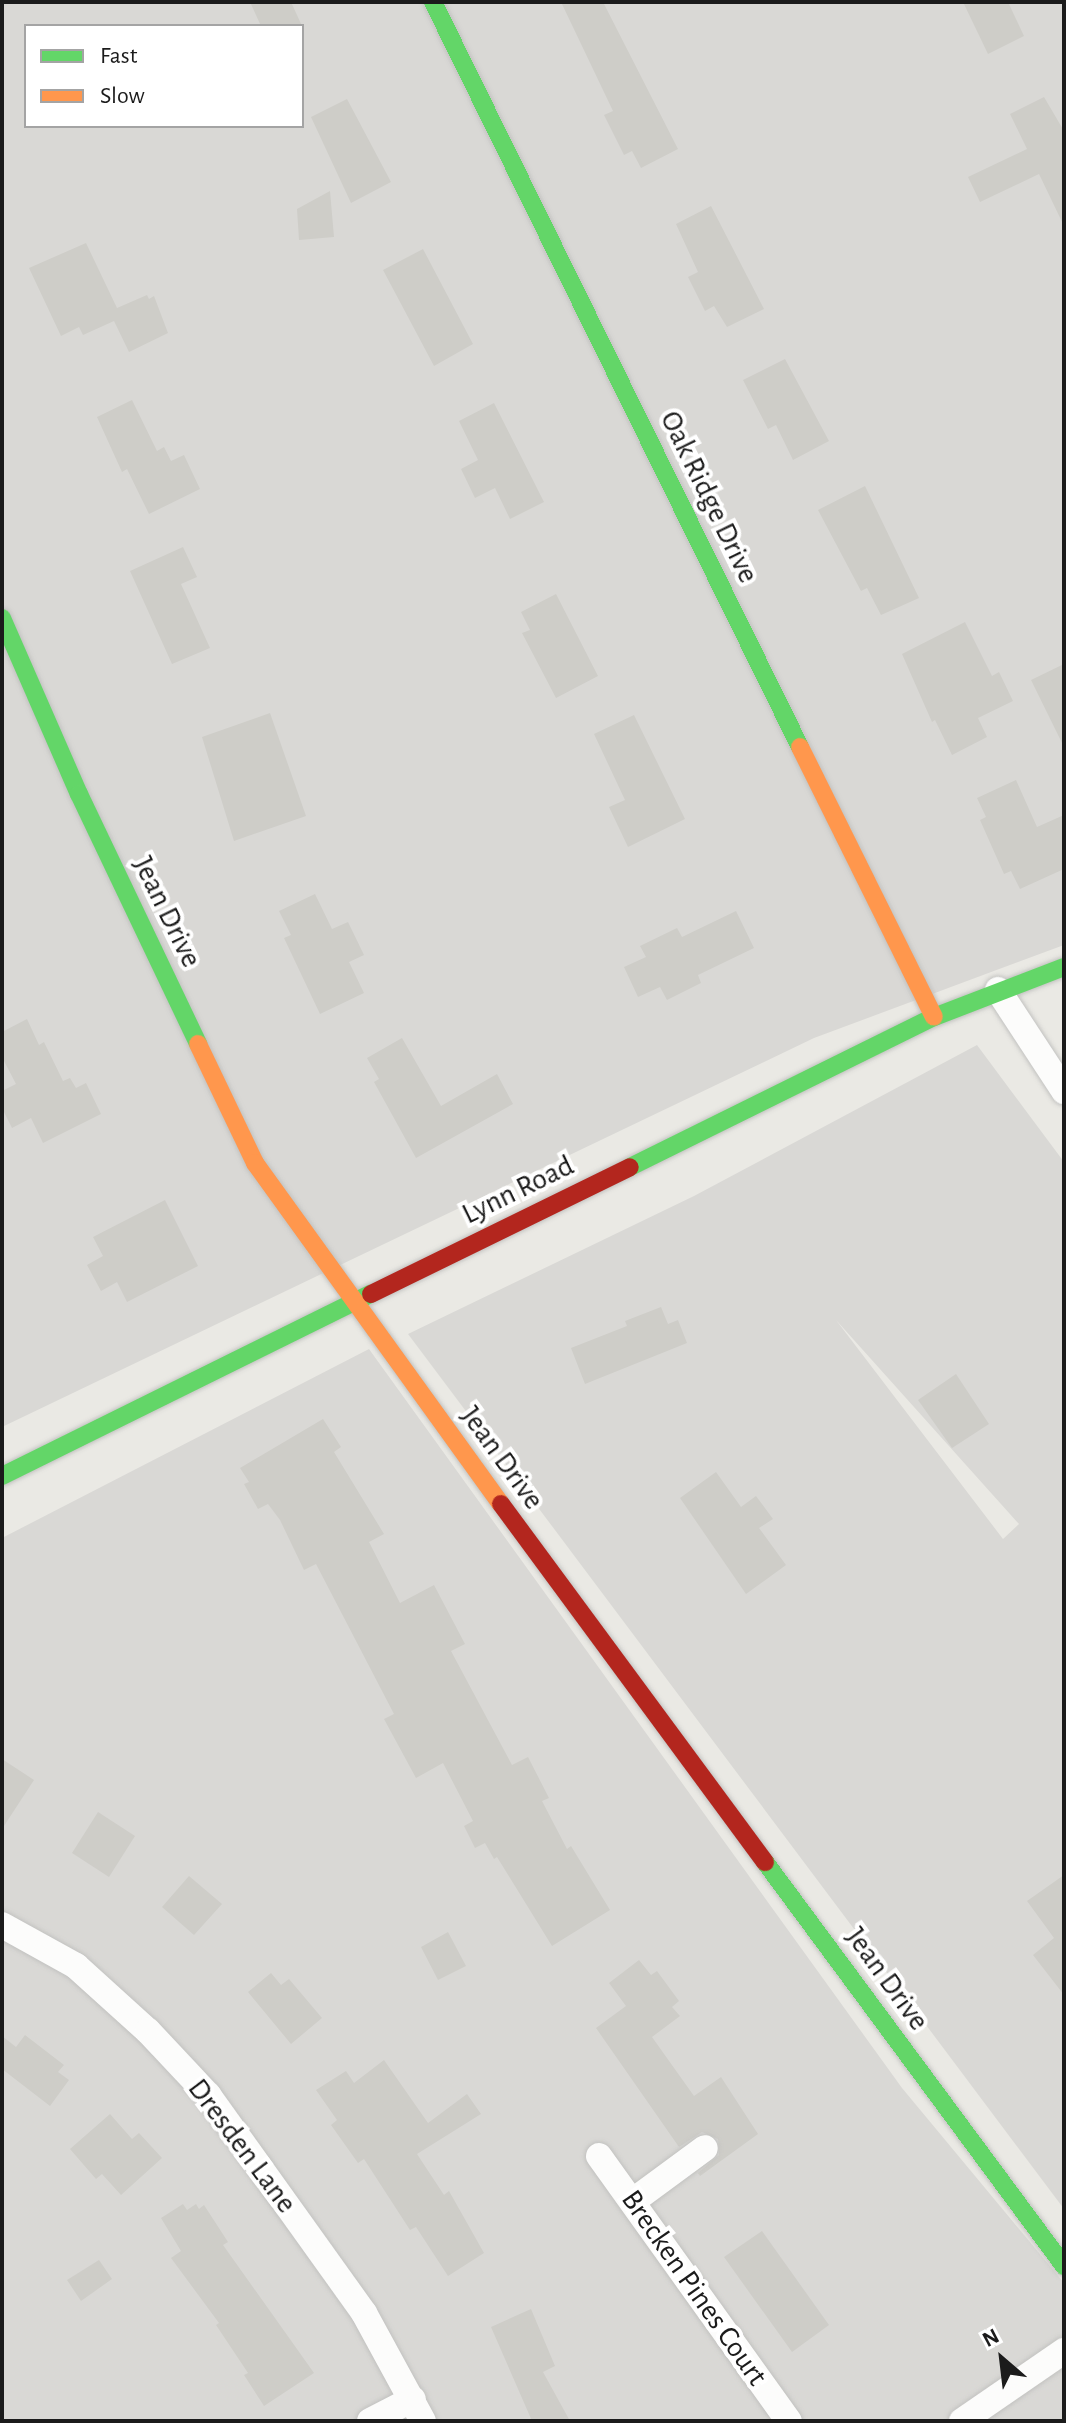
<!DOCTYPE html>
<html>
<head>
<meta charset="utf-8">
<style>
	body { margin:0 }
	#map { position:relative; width:1066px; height:2423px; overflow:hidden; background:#eae9e4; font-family:"Alegreya Sans",sans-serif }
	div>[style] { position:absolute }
	.residential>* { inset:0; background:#d9d8d5 }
	.building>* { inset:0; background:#cecdc8 }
	.roads { filter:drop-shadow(0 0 2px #c2c2c0) drop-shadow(0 0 2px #c2c2c0) }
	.street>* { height:26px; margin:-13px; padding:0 13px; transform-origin:13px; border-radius:13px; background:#fcfcfb }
	.fast>* { height:18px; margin:-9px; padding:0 9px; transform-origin:9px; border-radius:9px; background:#63d668 }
	.slow>* { height:18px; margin:-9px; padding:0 9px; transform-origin:9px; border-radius:9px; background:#ff974d }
	.jam>* { height:18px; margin:-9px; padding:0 9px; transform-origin:9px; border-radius:9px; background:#b3261e }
	span { translate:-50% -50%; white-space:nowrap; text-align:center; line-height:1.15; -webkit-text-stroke:8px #fff; paint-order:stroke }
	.street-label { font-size:30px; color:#1b1b1b }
	.frame { position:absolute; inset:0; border:4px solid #1b1b1b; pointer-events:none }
	.legend { position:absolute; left:24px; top:24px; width:280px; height:104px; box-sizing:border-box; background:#fff; border:2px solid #a4a4a4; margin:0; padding:10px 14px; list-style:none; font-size:24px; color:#1b1b1b }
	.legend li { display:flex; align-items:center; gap:16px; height:40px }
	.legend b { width:40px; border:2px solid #a4a4a4 }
	.north { position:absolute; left:962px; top:2319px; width:80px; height:80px; -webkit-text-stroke:6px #fff; paint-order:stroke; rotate:332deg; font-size:22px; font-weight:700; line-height:32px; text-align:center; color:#1b1b1b }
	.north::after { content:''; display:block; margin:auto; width:28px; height:36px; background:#1b1b1b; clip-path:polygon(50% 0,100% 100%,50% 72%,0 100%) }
</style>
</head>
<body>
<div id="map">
	<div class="residential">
		<i style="clip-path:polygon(evenodd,2px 2px,1064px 2px,1064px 945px,814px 1038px,2px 1427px,2px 2px,26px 26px,302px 26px,302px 126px,26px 126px,26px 26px)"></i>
		<i style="clip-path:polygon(evenodd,977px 1045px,1064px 1162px,1064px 2209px,408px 1334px,694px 1196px,977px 1045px,836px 1320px,1019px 1524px,1003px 1539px,836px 1320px)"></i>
		<i style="clip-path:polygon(369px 1349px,902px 2088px,1064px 2283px,1064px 2421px,2px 2421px,2px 1538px)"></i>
	</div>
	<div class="building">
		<i style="clip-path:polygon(250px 2px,291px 2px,302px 26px,261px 26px)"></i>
		<i style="clip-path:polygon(561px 2px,603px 2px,678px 149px,641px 168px,632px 151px,624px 155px,604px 115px,613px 111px)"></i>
		<i style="clip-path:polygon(963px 2px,1008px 2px,1024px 36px,988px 54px)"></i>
		<i style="clip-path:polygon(1044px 97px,1064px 131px,1064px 226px,1039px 174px,980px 202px,968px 177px,1027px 149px,1010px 114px)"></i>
		<i style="clip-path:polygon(347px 99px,391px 182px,351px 203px,311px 117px)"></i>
		<i style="clip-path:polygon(330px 191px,334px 237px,299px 240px,297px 209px)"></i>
		<i style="clip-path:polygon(711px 206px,764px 309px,727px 327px,714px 306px,705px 311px,688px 277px,698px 272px,676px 224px)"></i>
		<i style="clip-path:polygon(86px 243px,117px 308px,147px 295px,149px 299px,154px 296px,168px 333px,129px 352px,114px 321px,83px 335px,79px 327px,61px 336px,29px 268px)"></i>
		<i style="clip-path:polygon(423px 249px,473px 344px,434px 366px,383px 270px)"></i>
		<i style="clip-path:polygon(785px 359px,829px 441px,793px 460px,776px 425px,768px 429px,743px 380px)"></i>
		<i style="clip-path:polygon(132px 400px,157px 451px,164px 447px,171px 461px,184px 455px,200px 489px,149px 514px,127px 469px,122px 472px,97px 417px)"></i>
		<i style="clip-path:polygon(494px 403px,544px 502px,510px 519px,495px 488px,475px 498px,461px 469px,478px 460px,459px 421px)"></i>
		<i style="clip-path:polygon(865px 486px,919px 598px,881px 615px,867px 588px,861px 591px,818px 510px)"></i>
		<i style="clip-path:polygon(183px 547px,197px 577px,181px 584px,210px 648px,172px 664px,130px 571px)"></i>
		<i style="clip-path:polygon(556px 594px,598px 676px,556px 698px,522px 633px,530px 630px,521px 612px)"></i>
		<i style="clip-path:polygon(965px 622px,992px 676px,999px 672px,1013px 701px,978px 718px,987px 737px,952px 755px,935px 720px,932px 722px,902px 654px)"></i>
		<i style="clip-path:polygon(1064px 664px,1064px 747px,1031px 680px)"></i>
		<i style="clip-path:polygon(270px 713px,306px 816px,234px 841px,202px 737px)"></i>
		<i style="clip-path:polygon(634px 715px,685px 819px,628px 847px,609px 807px,625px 800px,594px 734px)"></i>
		<i style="clip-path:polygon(1016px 780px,1037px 827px,1064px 815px,1064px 869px,1020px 889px,1011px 871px,1004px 874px,980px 820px,986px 817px,977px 798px)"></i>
		<i style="clip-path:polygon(315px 894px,332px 929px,348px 922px,364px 955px,349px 962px,364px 993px,320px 1014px,284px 938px,291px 935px,279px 911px)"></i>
		<i style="clip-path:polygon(736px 911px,754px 948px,698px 975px,701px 983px,667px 1000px,660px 987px,638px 997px,624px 967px,646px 957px,640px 946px,677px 928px,682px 937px)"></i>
		<i style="clip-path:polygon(27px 1019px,39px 1045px,44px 1042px,63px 1081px,70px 1078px,76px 1088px,86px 1083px,101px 1114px,43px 1143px,31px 1118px,12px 1128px,2px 1108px,2px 1091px,16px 1084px,2px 1057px,2px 1032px)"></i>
		<i style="clip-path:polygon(402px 1038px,441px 1106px,497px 1074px,513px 1104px,416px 1158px,374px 1082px,379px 1079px,367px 1058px)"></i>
		<i style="clip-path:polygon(165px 1200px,198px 1266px,127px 1302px,117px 1282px,101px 1291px,87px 1265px,103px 1256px,93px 1237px)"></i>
		<i style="clip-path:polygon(661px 1307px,668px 1324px,678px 1320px,687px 1343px,585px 1384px,571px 1348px,627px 1326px,625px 1321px)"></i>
		<i style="clip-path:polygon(956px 1374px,989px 1424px,952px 1448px,918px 1400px)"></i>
		<i style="clip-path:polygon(323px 1419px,341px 1447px,334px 1452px,384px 1534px,369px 1542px,400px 1603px,434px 1585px,465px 1644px,451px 1651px,512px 1765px,528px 1757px,549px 1798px,542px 1801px,567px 1849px,571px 1846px,610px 1910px,552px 1946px,497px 1857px,494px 1859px,485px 1843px,475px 1848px,464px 1826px,473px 1821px,443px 1763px,416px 1778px,384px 1719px,394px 1714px,316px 1564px,304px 1570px,280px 1520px,268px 1504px,258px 1509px,244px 1484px,249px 1482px,240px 1468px)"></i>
		<i style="clip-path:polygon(716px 1472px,741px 1507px,756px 1496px,773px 1519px,759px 1528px,786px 1565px,746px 1594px,680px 1498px)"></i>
		<i style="clip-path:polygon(2px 1759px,34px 1780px,2px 1829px)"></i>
		<i style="clip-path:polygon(98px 1812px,135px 1836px,109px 1877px,72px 1853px)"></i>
		<i style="clip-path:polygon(1064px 1875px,1064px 1995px,1033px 1955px,1054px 1938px,1027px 1901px)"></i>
		<i style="clip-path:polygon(189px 1876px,222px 1904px,194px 1935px,162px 1907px)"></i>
		<i style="clip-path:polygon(448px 1932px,466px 1966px,438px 1980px,421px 1947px)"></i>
		<i style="clip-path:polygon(639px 1960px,651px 1975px,657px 1971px,679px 2001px,672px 2007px,680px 2016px,652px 2037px,694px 2096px,721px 2077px,758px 2134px,700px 2176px,698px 2173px,719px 2155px,718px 2139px,702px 2132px,679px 2147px,596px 2028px,626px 2006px,609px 1983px)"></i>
		<i style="clip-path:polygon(271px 1973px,281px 1985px,289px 1979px,322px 2018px,291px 2044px,248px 1992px)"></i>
		<i style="clip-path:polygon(25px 2035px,64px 2065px,58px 2072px,69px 2080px,50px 2106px,2px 2069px,2px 2036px,16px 2047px)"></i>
		<i style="clip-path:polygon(384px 2060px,428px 2123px,467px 2094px,481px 2114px,417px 2154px,444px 2195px,449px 2191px,484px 2253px,448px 2276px,416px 2227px,410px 2230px,364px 2159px,358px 2163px,331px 2125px,337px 2120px,316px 2090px,346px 2071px,354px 2083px)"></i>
		<i style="clip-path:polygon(110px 2114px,132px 2139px,139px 2133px,162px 2158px,121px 2195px,102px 2174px,96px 2179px,70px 2149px)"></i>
		<i style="clip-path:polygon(183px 2204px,187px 2210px,196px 2204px,199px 2209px,204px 2205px,228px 2242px,223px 2245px,314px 2373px,264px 2406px,244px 2375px,248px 2373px,216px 2325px,219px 2323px,171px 2258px,181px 2251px,161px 2218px)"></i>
		<i style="clip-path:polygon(762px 2231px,829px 2325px,792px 2352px,724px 2257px)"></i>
		<i style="clip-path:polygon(99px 2260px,112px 2279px,81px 2301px,67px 2280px)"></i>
		<i style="clip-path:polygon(531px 2309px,555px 2366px,543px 2372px,570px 2421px,532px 2421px,491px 2327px)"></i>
	</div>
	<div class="roads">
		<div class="street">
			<i style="left:998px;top:990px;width:121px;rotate:56.8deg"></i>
			<i style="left:2px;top:1925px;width:85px;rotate:29deg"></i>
			<i style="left:76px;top:1966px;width:97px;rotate:42.1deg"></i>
			<i style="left:148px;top:2031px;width:88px;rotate:46.8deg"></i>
			<i style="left:208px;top:2095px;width:268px;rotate:54.4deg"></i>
			<i style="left:364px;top:2313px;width:123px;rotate:61.4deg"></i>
			<i style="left:599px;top:2156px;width:326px;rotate:54.4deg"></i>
			<i style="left:633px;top:2201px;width:89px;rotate:-36.4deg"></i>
			<i style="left:370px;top:2421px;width:48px;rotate:-27.1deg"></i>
			<i style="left:962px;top:2421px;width:124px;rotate:-34.5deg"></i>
		</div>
		<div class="fast">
			<i style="left:433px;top:2px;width:830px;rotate:63.77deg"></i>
			<i style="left:2px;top:618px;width:192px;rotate:66.4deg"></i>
			<i style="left:79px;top:794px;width:277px;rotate:64.5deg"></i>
			<i style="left:630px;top:1167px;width:339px;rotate:-26.3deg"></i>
			<i style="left:934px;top:1017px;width:139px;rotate:-21deg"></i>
			<i style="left:2px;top:1476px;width:411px;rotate:-26.3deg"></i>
			<i style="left:765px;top:1862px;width:503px;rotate:53.49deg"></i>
		</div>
		<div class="slow">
			<i style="left:800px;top:747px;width:301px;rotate:63.6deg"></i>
			<i style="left:198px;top:1044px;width:132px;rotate:64.4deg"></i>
			<i style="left:255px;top:1163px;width:420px;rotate:54.2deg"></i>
		</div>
		<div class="jam">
			<i style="left:371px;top:1294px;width:288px;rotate:-26.1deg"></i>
			<i style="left:501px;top:1504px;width:445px;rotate:53.6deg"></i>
		</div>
	</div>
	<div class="street-label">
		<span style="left:709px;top:497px;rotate:64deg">Oak Ridge Drive</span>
		<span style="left:167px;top:912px;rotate:64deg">Jean Drive</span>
		<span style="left:518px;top:1190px;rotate:-26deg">Lynn Road</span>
		<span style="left:502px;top:1458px;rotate:54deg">Jean Drive</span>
		<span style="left:887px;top:1979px;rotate:54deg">Jean Drive</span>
		<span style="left:242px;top:2146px;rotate:53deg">Dresden Lane</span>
		<span style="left:694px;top:2288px;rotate:55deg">Brecken Pines Court</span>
	</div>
	<div class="frame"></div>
	<ul class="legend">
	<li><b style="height:10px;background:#63d668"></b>Fast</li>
	<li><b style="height:10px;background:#ff974d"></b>Slow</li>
	</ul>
	<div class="north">N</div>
</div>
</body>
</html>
